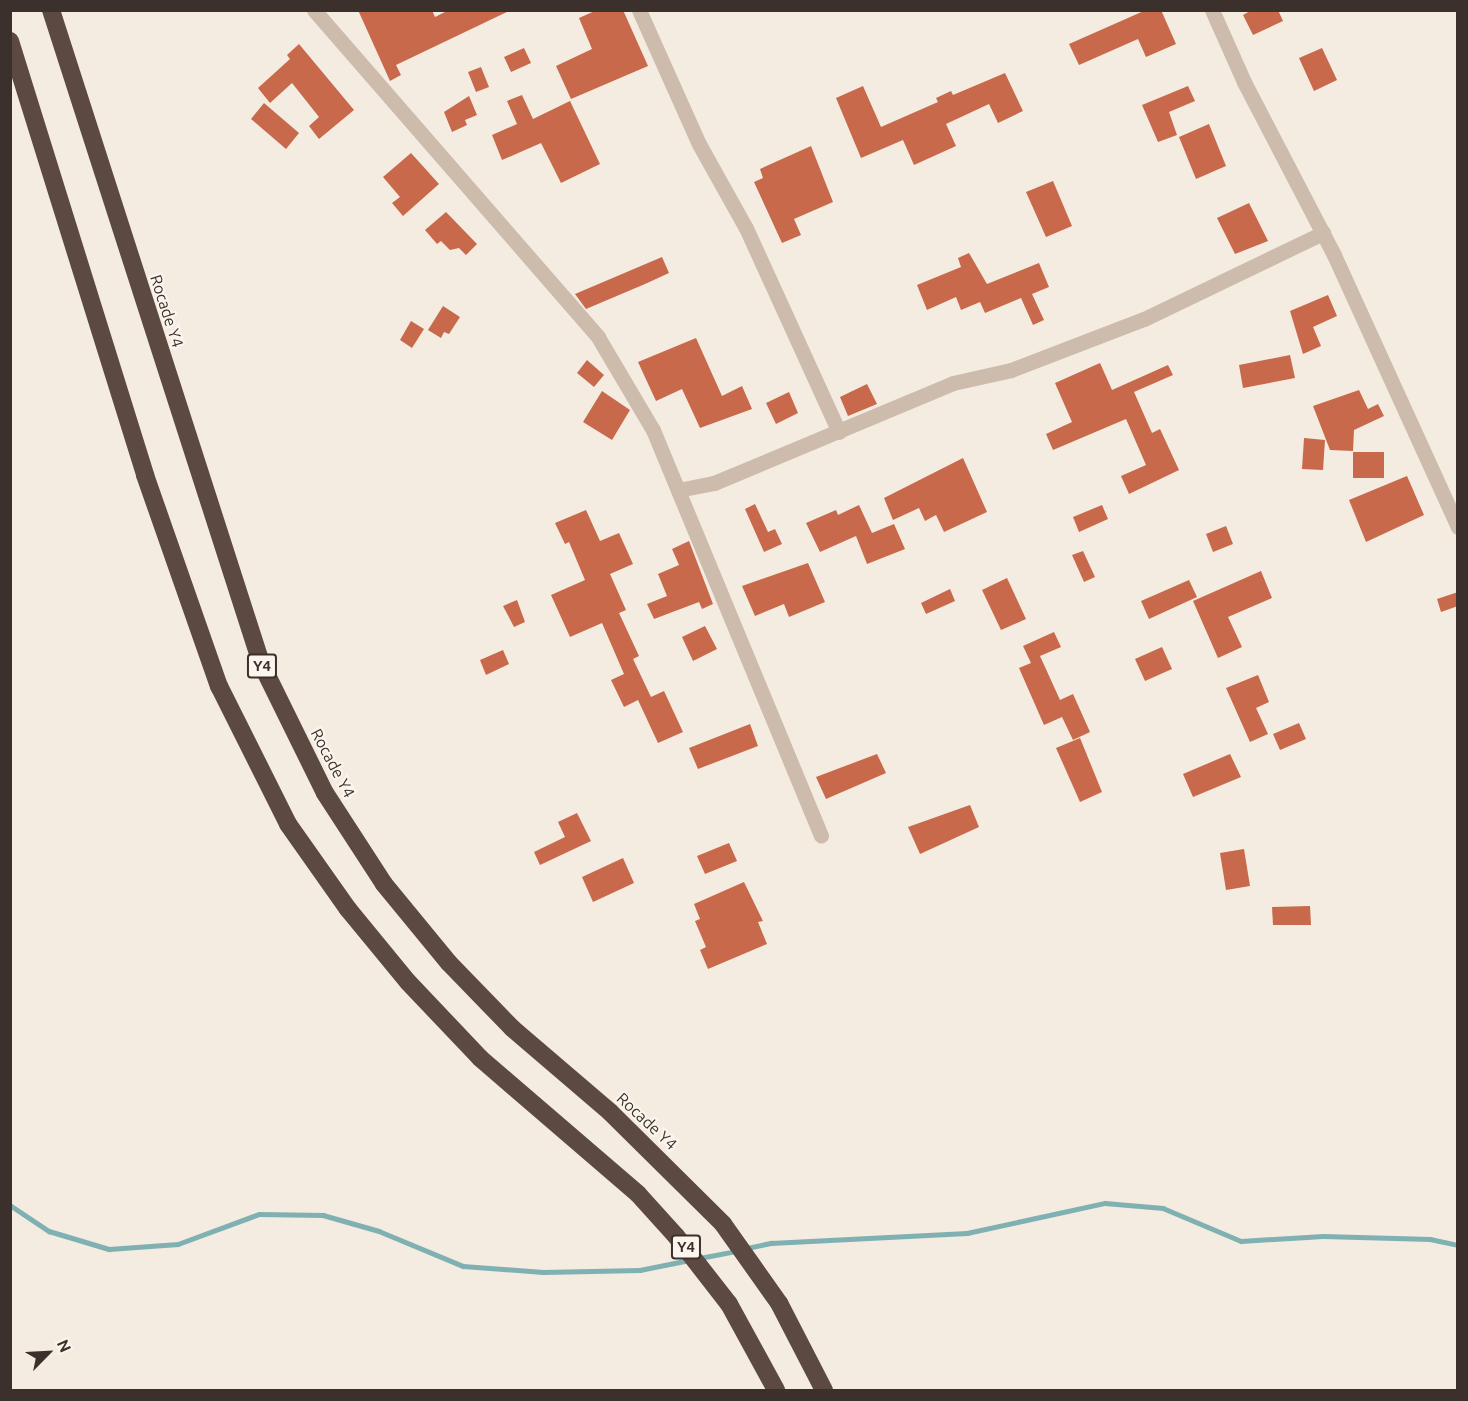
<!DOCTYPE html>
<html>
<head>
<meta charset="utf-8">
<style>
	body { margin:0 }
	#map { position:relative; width:1468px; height:1401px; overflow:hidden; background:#f4ebe1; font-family:Ubuntu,sans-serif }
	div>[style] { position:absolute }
	.stream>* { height:4.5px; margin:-2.25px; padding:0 2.25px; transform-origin:2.25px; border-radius:2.25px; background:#7fb0b2 }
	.building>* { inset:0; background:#c8694b }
	.street>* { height:15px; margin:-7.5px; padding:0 7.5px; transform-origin:7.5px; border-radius:7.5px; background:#cdbbac }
	.highway>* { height:18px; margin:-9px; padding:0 9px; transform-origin:9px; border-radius:9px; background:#5c4a42 }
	span { translate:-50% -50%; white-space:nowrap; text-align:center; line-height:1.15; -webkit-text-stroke:4.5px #fbf5ee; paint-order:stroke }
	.shield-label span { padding:2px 4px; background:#fbf5ee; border:2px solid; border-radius:4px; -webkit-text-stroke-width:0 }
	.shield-label { font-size:15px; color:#3b302b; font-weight:700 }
	.street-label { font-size:16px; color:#3b302b }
	.frame { position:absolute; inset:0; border:12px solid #3b302b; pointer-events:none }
	.north { position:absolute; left:18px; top:1323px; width:60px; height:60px; -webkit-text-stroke:4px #fbf5ee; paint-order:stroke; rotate:66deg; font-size:16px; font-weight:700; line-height:24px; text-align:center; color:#3b302b }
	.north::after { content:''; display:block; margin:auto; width:21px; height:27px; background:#3b302b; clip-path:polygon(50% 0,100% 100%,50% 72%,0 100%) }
</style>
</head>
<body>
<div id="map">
	<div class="stream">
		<i style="left:10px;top:1205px;width:47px;rotate:33.7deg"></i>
		<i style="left:49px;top:1231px;width:63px;rotate:16.7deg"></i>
		<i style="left:109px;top:1249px;width:69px;rotate:-4.1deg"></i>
		<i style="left:178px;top:1244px;width:86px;rotate:-20.3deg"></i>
		<i style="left:259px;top:1214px;width:64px;rotate:0.9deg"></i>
		<i style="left:323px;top:1215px;width:58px;rotate:15.9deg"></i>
		<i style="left:379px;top:1231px;width:91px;rotate:22.6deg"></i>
		<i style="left:463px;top:1266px;width:80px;rotate:4.3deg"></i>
		<i style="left:543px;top:1272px;width:97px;rotate:-1.2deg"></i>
		<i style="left:640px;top:1270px;width:50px;rotate:-11.5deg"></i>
		<i style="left:747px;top:1248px;width:25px;rotate:-12deg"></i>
		<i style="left:771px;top:1243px;width:196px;rotate:-2.9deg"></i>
		<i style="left:967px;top:1233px;width:141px;rotate:-12.3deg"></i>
		<i style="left:1105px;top:1203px;width:58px;rotate:4.9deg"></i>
		<i style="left:1163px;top:1208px;width:85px;rotate:22.9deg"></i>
		<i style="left:1241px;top:1241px;width:82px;rotate:-3.5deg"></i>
		<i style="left:1323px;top:1236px;width:107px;rotate:1.6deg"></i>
		<i style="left:1430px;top:1239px;width:29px;rotate:12deg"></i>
		<i style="left:700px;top:1258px;width:37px;rotate:-11deg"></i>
	</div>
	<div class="building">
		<i style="clip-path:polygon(358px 10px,432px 10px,435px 17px,449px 10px,511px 10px,396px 65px,401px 75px,390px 81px)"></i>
		<i style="clip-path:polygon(597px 10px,623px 10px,648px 66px,571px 99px,556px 66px,592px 49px,579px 18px)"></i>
		<i style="clip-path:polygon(1146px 10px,1161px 10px,1176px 44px,1146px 57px,1138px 39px,1079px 65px,1069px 44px)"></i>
		<i style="clip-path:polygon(1252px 10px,1278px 10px,1283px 21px,1253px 35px,1243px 15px)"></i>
		<i style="clip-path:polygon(299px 44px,354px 110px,319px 139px,309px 126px,319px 117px,292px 83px,270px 103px,258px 88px,290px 59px,287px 55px)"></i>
		<i style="clip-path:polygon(524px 48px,531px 63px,511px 72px,504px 57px)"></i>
		<i style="clip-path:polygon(1322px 48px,1337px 80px,1314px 91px,1299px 58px)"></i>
		<i style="clip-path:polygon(481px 67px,489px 87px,476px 92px,468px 72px)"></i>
		<i style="clip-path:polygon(1005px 73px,1023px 111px,998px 123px,989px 104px,946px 124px,956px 146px,914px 165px,903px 140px,861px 158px,836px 98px,863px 86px,881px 127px,938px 102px,936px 98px,951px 91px,953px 95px)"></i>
		<i style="clip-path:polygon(1188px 86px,1195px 101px,1169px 112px,1177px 135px,1158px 142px,1142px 105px)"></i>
		<i style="clip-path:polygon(522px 95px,533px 119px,570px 101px,600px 164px,561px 183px,541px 143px,502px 160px,492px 135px,517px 124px,507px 101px)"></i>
		<i style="clip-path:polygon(469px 96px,477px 115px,465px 120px,467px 125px,452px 132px,444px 112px)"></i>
		<i style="clip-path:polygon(264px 103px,299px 133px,286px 149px,251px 119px)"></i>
		<i style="clip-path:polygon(1209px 124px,1226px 166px,1196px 179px,1179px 137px)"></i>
		<i style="clip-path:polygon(811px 146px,833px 202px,794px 219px,801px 235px,782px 243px,754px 182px,763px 178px,760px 169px)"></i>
		<i style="clip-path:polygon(411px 153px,439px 184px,403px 216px,392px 203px,400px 197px,383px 177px)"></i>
		<i style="clip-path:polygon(1053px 181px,1072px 226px,1046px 237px,1026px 192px)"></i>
		<i style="clip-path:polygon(1249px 203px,1268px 241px,1235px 254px,1217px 218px)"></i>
		<i style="clip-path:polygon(446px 212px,477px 244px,466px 255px,459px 248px,450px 250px,441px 241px,437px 244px,425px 230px)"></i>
		<i style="clip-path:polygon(969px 253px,987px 284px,1039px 263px,1049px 287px,1032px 294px,1044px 320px,1033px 325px,1021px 298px,985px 313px,980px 302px,961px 310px,956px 297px,927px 310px,917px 285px,961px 267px,958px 258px)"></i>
		<i style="clip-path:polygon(662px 257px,669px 273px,645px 284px,586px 309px,575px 294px)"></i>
		<i style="clip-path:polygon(1328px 295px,1337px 316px,1313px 327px,1321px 346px,1303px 354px,1290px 311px)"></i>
		<i style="clip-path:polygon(443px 306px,460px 317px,449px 334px,444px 332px,441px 338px,428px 330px)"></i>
		<i style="clip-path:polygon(411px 321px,424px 329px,412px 348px,400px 340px)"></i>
		<i style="clip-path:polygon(696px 338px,722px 396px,742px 386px,752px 409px,700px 428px,682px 389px,656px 401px,638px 362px)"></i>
		<i style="clip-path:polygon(1290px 355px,1295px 378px,1243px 388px,1239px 365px)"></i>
		<i style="clip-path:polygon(587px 360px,604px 375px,594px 387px,577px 373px)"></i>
		<i style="clip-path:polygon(1100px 363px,1112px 390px,1168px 365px,1173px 375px,1134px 392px,1152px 433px,1160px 429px,1179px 470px,1129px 494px,1121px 476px,1146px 465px,1126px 419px,1053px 450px,1046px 434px,1072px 422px,1055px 383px)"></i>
		<i style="clip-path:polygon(867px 384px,877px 404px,848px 416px,840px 397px)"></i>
		<i style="clip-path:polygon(1359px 390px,1368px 409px,1378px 404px,1384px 416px,1354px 430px,1353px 451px,1330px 450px,1313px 406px)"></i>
		<i style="clip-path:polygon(602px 391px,630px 410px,612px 440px,583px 422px)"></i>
		<i style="clip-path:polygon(789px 392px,798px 413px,776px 424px,766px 403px)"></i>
		<i style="clip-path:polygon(1304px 438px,1325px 440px,1323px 470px,1302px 469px)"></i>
		<i style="clip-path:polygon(1353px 452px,1384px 452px,1384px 478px,1353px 478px)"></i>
		<i style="clip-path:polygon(963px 458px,987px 512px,944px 532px,936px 515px,925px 521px,919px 508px,893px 520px,884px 498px)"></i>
		<i style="clip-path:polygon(1407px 476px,1424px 515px,1366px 542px,1349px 500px)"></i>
		<i style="clip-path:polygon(755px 504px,768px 532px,775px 529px,782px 544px,764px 552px,745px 509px)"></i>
		<i style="clip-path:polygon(859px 505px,872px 533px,894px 524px,905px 549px,867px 564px,856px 536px,820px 552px,806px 523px,836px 510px,838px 515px)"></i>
		<i style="clip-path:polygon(1102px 505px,1108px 519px,1079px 532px,1073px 517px)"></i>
		<i style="clip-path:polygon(586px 510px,600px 541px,619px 533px,633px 564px,610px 574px,626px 610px,619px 613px,639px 656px,633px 659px,651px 697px,664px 691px,683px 732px,658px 743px,638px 700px,624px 707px,611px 680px,624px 674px,602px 623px,570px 637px,551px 595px,585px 580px,569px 542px,565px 544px,555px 523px)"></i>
		<i style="clip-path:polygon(1226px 526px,1233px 544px,1213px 552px,1206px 534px)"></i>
		<i style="clip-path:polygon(689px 541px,713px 604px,702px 609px,699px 602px,654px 619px,647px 604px,667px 596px,658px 574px,679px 565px,672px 549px)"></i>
		<i style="clip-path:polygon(1083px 551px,1095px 577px,1084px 582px,1072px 555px)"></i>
		<i style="clip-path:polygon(808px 563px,825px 602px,789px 617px,784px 604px,755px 616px,742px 586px)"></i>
		<i style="clip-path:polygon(1261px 571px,1272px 598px,1228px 617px,1242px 647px,1218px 658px,1193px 601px)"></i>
		<i style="clip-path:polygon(1007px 578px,1026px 619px,1001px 630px,982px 590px)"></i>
		<i style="clip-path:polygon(1189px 580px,1197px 597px,1149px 619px,1141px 601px)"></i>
		<i style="clip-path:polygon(950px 589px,955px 601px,926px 614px,921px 603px)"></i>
		<i style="clip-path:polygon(1458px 592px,1458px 606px,1441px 612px,1437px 599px)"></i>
		<i style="clip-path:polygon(517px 600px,525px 622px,514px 627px,503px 606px)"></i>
		<i style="clip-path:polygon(705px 626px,717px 649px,693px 661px,682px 637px)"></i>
		<i style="clip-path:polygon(1054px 632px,1061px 647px,1040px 656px,1060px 700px,1073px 694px,1090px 732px,1073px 740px,1062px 717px,1044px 725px,1019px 668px,1031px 663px,1023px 646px)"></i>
		<i style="clip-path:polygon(1162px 647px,1172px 669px,1145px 681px,1135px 659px)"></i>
		<i style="clip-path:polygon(503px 650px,509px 664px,486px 675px,480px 660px)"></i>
		<i style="clip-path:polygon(1258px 675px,1269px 702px,1256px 708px,1268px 734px,1250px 742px,1226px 688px)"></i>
		<i style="clip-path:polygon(1299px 723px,1306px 739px,1280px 750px,1273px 734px)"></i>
		<i style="clip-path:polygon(750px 724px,758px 746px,698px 769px,689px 748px)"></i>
		<i style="clip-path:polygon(1080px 738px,1102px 792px,1080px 802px,1056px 748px)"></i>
		<i style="clip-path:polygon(877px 754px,886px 773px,826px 799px,816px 777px)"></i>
		<i style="clip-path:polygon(1230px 754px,1241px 777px,1193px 797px,1183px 774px)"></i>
		<i style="clip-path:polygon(970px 805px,979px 827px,920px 854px,908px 827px)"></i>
		<i style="clip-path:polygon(577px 813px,591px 841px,540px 865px,534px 852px,565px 837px,558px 822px)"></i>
		<i style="clip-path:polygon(729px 843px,737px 861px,705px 874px,697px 856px)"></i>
		<i style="clip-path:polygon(1244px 849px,1250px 886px,1226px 890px,1220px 853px)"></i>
		<i style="clip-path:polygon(623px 858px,634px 883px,593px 902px,582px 877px)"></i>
		<i style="clip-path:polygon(744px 882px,763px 921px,758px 922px,767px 944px,708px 969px,700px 950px,706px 947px,695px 921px,700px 919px,694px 904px)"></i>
		<i style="clip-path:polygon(1310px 906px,1311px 925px,1273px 925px,1272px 907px)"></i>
	</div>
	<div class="street">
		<i style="left:314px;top:10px;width:433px;rotate:49deg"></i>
		<i style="left:598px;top:337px;width:108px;rotate:59.4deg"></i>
		<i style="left:653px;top:430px;width:439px;rotate:67.5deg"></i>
		<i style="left:639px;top:10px;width:147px;rotate:65.9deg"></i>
		<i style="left:699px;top:144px;width:96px;rotate:60.8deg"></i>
		<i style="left:746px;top:228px;width:224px;rotate:65.5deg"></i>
		<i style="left:1212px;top:10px;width:79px;rotate:66deg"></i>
		<i style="left:1244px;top:82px;width:195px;rotate:62.5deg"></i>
		<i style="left:1334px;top:255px;width:299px;rotate:65.5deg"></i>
		<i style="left:678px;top:490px;width:37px;rotate:-11deg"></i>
		<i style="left:714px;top:483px;width:259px;rotate:-22.7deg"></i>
		<i style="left:953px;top:383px;width:59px;rotate:-12.6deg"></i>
		<i style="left:1011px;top:370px;width:142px;rotate:-21deg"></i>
		<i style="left:1144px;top:319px;width:199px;rotate:-25.7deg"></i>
	</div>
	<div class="highway">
		<i style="left:51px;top:10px;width:686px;rotate:72.17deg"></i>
		<i style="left:261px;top:663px;width:145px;rotate:63.8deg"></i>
		<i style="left:325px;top:793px;width:108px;rotate:57deg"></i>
		<i style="left:384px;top:884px;width:102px;rotate:50.6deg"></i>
		<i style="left:449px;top:963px;width:91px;rotate:45.9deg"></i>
		<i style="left:512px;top:1028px;width:129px;rotate:40.6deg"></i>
		<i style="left:610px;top:1112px;width:159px;rotate:44.7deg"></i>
		<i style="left:723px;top:1224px;width:97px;rotate:54.7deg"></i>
		<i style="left:779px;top:1303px;width:98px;rotate:62.7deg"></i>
		<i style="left:10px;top:41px;width:455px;rotate:72.7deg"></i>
		<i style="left:145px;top:475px;width:224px;rotate:70.7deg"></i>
		<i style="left:219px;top:686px;width:154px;rotate:63.4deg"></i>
		<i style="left:288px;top:824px;width:104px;rotate:54.8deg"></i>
		<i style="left:348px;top:909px;width:94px;rotate:50.6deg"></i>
		<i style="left:408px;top:982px;width:105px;rotate:46.5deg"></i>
		<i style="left:480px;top:1058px;width:208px;rotate:40.7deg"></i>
		<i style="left:638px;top:1194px;width:57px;rotate:47.9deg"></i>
		<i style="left:676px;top:1236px;width:86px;rotate:52.1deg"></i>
		<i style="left:729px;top:1304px;width:98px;rotate:61.3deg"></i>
	</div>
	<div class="shield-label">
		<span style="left:262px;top:666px">Y4</span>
		<span style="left:686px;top:1247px">Y4</span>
	</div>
	<div class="street-label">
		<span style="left:167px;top:311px;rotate:72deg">Rocade Y4</span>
		<span style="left:333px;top:763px;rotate:62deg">Rocade Y4</span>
		<span style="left:647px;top:1121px;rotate:43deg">Rocade Y4</span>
	</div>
	<div class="frame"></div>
	<div class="north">N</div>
</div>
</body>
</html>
